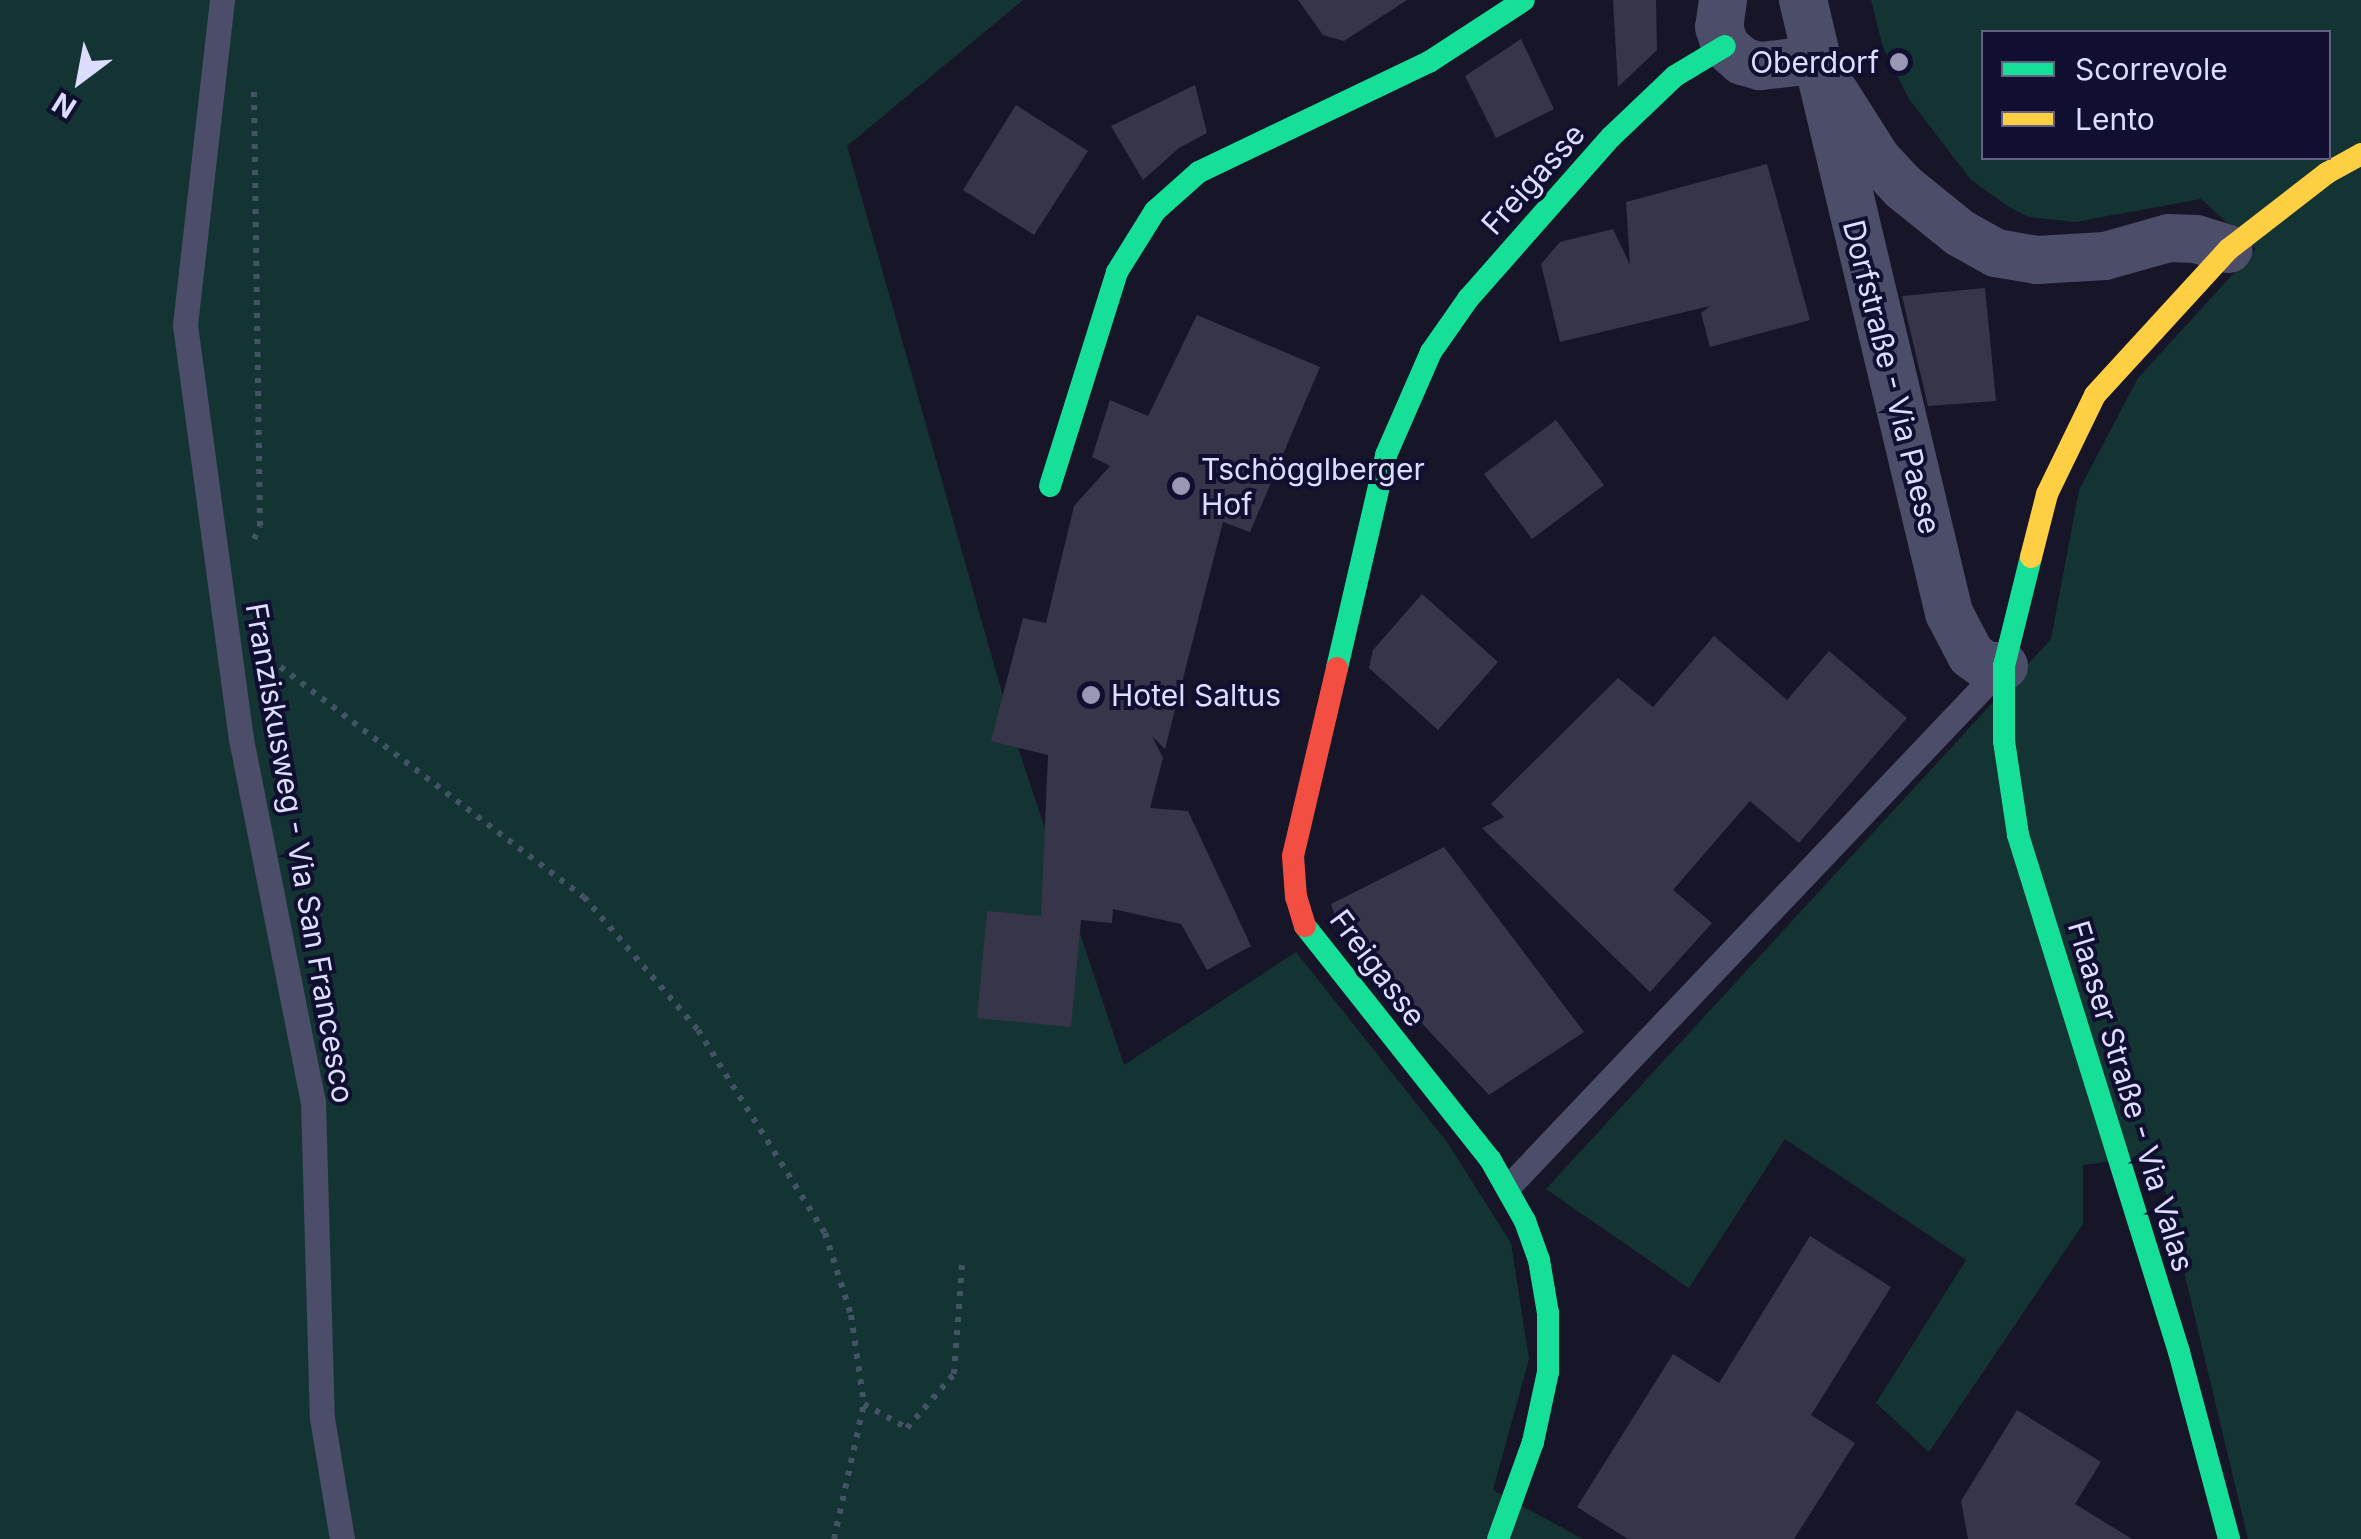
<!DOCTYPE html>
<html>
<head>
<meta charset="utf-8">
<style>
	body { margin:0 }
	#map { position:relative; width:2361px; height:1539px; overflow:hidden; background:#171628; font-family:Inter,sans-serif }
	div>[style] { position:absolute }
	.green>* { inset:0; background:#133432 }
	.building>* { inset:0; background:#363549 }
	.path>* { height:6px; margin-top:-3px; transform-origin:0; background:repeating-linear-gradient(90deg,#425463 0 5px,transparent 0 13px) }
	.lane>* { height:25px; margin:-12.5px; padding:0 12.5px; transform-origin:12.5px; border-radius:12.5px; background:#4b4d69 }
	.street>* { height:48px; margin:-24px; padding:0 24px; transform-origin:24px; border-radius:24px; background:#4b4d69 }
	.fast>* { height:22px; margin:-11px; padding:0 11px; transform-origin:11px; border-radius:11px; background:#16e098 }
	.slow>* { height:22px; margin:-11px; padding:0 11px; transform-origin:11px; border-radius:11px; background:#ffcf43 }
	.jam>* { height:22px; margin:-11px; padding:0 11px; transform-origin:11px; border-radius:11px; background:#f24e42 }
	.dots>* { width:28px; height:28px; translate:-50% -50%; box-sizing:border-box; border:5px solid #110f2f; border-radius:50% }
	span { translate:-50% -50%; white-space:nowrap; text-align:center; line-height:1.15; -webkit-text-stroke:8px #110f2f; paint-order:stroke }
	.poi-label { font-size:30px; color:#ddf }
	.right { translate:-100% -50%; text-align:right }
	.left { translate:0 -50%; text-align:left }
	.street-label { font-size:30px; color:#ddf }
	.legend { position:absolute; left:1981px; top:30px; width:350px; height:130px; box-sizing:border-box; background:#110f2f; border:2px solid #636182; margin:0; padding:12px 18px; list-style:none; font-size:30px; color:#ddf }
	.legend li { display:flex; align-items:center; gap:20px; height:50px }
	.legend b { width:50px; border:2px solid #636182 }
	.north { position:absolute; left:30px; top:30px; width:100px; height:100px; -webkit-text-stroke:8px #110f2f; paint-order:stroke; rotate:212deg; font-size:28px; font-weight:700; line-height:40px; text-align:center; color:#ddf }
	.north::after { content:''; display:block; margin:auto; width:35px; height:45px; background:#ddf; clip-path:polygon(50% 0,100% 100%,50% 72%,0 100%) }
</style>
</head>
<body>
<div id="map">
	<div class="green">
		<i style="clip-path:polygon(0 0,1023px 0,847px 146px,1016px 742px,1124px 1065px,1296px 952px,1447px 1142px,1511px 1243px,1529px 1359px,1493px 1490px,1583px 1539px,0 1539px)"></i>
		<i style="clip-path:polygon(evenodd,1871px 0,2361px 0,2361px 1539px,2248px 1539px,2156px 1155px,2083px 1165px,2083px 1224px,1929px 1452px,1876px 1403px,1966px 1260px,1785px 1139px,1689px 1288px,1546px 1189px,2051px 639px,2079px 490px,2138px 378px,2256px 249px,2201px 199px,2075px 222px,2029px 217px,2009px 207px,1971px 180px,1909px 99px,1883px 47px,1871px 0,1984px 32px,2328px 32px,2328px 158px,1984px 158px,1984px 32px)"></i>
	</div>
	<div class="building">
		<i style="clip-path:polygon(1298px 0,1407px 0,1344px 41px,1323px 35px)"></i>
		<i style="clip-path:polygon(1613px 0,1656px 0,1657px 50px,1618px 87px)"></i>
		<i style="clip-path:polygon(1521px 39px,1554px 109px,1496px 138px,1465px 76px)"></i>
		<i style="clip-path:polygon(1195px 85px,1207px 133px,1179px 148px,1143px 180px,1111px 126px)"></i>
		<i style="clip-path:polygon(1016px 105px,1088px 151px,1034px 235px,963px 190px)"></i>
		<i style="clip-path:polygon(1767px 164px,1810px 320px,1710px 347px,1701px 313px,1710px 306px,1560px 342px,1541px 264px,1560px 242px,1613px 229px,1630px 265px,1626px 202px)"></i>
		<i style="clip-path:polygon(1985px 288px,1996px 401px,1928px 406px,1902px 296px)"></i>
		<i style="clip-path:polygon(1197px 315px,1320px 367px,1250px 532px,1223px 522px,1165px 749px,1152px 736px,1163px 758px,1150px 808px,1188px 811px,1251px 946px,1207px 970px,1181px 924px,1113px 909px,1112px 923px,1081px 920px,1071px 1027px,977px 1018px,987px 911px,1041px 916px,1048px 755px,991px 741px,1023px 618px,1046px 623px,1074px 506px,1110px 466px,1092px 457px,1110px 400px,1148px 416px)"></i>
		<i style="clip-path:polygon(1556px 420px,1604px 485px,1532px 539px,1484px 474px)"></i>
		<i style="clip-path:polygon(1422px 594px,1498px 662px,1438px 730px,1369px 668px,1373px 650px)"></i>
		<i style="clip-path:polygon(1714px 636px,1787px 700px,1829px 651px,1907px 718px,1799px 843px,1750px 801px,1673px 890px,1712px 923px,1650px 992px,1482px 828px,1504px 817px,1491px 804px,1618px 678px,1653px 707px)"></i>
		<i style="clip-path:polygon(1444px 847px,1584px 1032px,1489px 1095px,1417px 1018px,1335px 916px,1331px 904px)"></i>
		<i style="clip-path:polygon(1810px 1236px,1891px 1287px,1811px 1415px,1855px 1443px,1794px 1539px,1628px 1539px,1577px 1507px,1673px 1354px,1719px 1383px)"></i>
		<i style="clip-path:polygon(2017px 1410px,2101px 1462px,2075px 1504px,2132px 1539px,1968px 1539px,1961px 1501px)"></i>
	</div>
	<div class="path">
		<i style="left:254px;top:539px;width:14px;rotate:-65deg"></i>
		<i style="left:260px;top:526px;width:438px;rotate:-90.8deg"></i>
		<i style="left:270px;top:659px;width:394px;rotate:37.2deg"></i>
		<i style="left:584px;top:897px;width:175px;rotate:49.4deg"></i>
		<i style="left:698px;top:1030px;width:239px;rotate:58deg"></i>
		<i style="left:825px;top:1233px;width:86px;rotate:72.4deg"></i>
		<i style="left:851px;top:1315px;width:90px;rotate:81.7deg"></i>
		<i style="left:864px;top:1404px;width:49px;rotate:29.2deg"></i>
		<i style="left:907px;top:1428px;width:72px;rotate:-49deg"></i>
		<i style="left:954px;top:1374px;width:109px;rotate:-85.8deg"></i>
		<i style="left:834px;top:1539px;width:138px;rotate:-77.5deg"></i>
	</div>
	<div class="lane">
		<i style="left:222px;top:0;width:327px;rotate:96.5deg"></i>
		<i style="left:185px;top:325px;width:418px;rotate:82.3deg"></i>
		<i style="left:241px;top:739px;width:369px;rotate:78.8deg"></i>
		<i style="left:313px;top:1101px;width:317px;rotate:88.4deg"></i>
		<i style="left:322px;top:1418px;width:123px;rotate:80.6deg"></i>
		<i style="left:1508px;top:1187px;width:714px;rotate:-46.47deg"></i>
	</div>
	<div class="street">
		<i style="left:1723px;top:0;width:27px;rotate:98deg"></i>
		<i style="left:1719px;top:27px;width:20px;rotate:72deg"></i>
		<i style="left:1725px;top:46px;width:23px;rotate:41deg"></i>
		<i style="left:1742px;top:61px;width:19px;rotate:16deg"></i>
		<i style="left:1760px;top:66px;width:54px;rotate:-6.3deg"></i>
		<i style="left:1803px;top:0;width:630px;rotate:76.6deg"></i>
		<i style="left:1949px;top:613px;width:47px;rotate:62.4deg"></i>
		<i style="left:1971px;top:655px;width:19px;rotate:36deg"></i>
		<i style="left:1986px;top:666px;width:18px"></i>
		<i style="left:1835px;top:93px;width:78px;rotate:57.5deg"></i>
		<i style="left:1877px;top:159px;width:38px;rotate:47deg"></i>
		<i style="left:1903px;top:187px;width:73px;rotate:38.9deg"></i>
		<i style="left:1960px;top:233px;width:41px;rotate:29.1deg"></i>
		<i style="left:1996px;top:253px;width:42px;rotate:9.7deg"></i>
		<i style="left:2037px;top:260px;width:68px;rotate:-3.4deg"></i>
		<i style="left:2105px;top:256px;width:66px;rotate:-15.7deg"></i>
		<i style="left:2169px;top:238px;width:27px;rotate:2deg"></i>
		<i style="left:2196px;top:239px;width:34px;rotate:17deg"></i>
	</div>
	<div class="fast">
		<i style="left:1050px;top:486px;width:224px;rotate:-72.6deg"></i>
		<i style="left:1117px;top:272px;width:72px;rotate:-58.1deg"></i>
		<i style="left:1155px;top:211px;width:59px;rotate:-41.6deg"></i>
		<i style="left:1199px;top:172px;width:255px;rotate:-25.6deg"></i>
		<i style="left:1429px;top:62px;width:113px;rotate:-33.1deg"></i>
		<i style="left:2031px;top:557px;width:112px;rotate:103.9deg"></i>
		<i style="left:2004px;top:666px;width:75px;rotate:90deg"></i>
		<i style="left:2004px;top:741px;width:95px;rotate:81.5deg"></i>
		<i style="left:2018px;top:835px;width:541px;rotate:72.7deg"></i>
		<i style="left:2179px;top:1352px;width:194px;rotate:75deg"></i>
		<i style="left:1337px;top:668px;width:219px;rotate:-77deg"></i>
		<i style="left:1386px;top:455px;width:112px;rotate:-66.4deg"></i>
		<i style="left:1431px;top:352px;width:65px;rotate:-55.1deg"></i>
		<i style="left:1468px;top:299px;width:216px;rotate:-48.6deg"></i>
		<i style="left:1611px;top:137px;width:88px;rotate:-43.6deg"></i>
		<i style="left:1675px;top:76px;width:58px;rotate:-31deg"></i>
		<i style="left:1305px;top:926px;width:298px;rotate:51.6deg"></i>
		<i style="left:1490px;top:1159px;width:71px;rotate:60.6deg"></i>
		<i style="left:1525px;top:1221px;width:41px;rotate:70.3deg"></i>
		<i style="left:1539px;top:1260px;width:54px;rotate:80.4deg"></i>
		<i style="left:1548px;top:1313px;width:59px;rotate:90deg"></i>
		<i style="left:1548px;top:1372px;width:72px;rotate:102.1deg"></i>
		<i style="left:1533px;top:1442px;width:103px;rotate:109.8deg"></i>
	</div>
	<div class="slow">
		<i style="left:2031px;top:557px;width:65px;rotate:-75.7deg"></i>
		<i style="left:2047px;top:494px;width:110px;rotate:-64.1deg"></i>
		<i style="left:2095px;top:395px;width:198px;rotate:-47.5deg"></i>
		<i style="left:2229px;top:249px;width:124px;rotate:-37.8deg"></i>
		<i style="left:2327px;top:173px;width:39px;rotate:-29deg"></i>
	</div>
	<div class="jam">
		<i style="left:1305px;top:926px;width:30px;rotate:-107deg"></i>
		<i style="left:1296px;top:897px;width:41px;rotate:-94.2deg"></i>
		<i style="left:1293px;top:856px;width:193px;rotate:-76.8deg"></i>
	</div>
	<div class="dots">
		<i style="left:1899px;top:62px;background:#9897b4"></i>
		<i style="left:1181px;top:486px;background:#9897b4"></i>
		<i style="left:1091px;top:695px;background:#9897b4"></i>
	</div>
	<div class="poi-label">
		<span class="right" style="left:1879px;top:62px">Oberdorf</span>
		<span class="left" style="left:1201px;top:486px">Tschögglberger<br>Hof</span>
		<span class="left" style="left:1111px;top:695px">Hotel Saltus</span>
	</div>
	<div class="street-label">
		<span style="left:1533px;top:179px;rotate:-48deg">Freigasse</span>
		<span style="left:1892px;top:377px;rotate:76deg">Dorfstraße - Via Paese</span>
		<span style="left:300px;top:853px;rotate:80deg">Franziskusweg - Via San Francesco</span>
		<span style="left:1378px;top:968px;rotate:53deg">Freigasse</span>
		<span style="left:2131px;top:1096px;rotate:73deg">Flaaser Straße - Via Valas</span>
	</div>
	<ul class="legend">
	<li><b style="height:12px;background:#16e098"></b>Scorrevole</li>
	<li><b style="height:12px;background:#ffcf43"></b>Lento</li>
	</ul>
	<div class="north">N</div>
</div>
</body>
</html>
